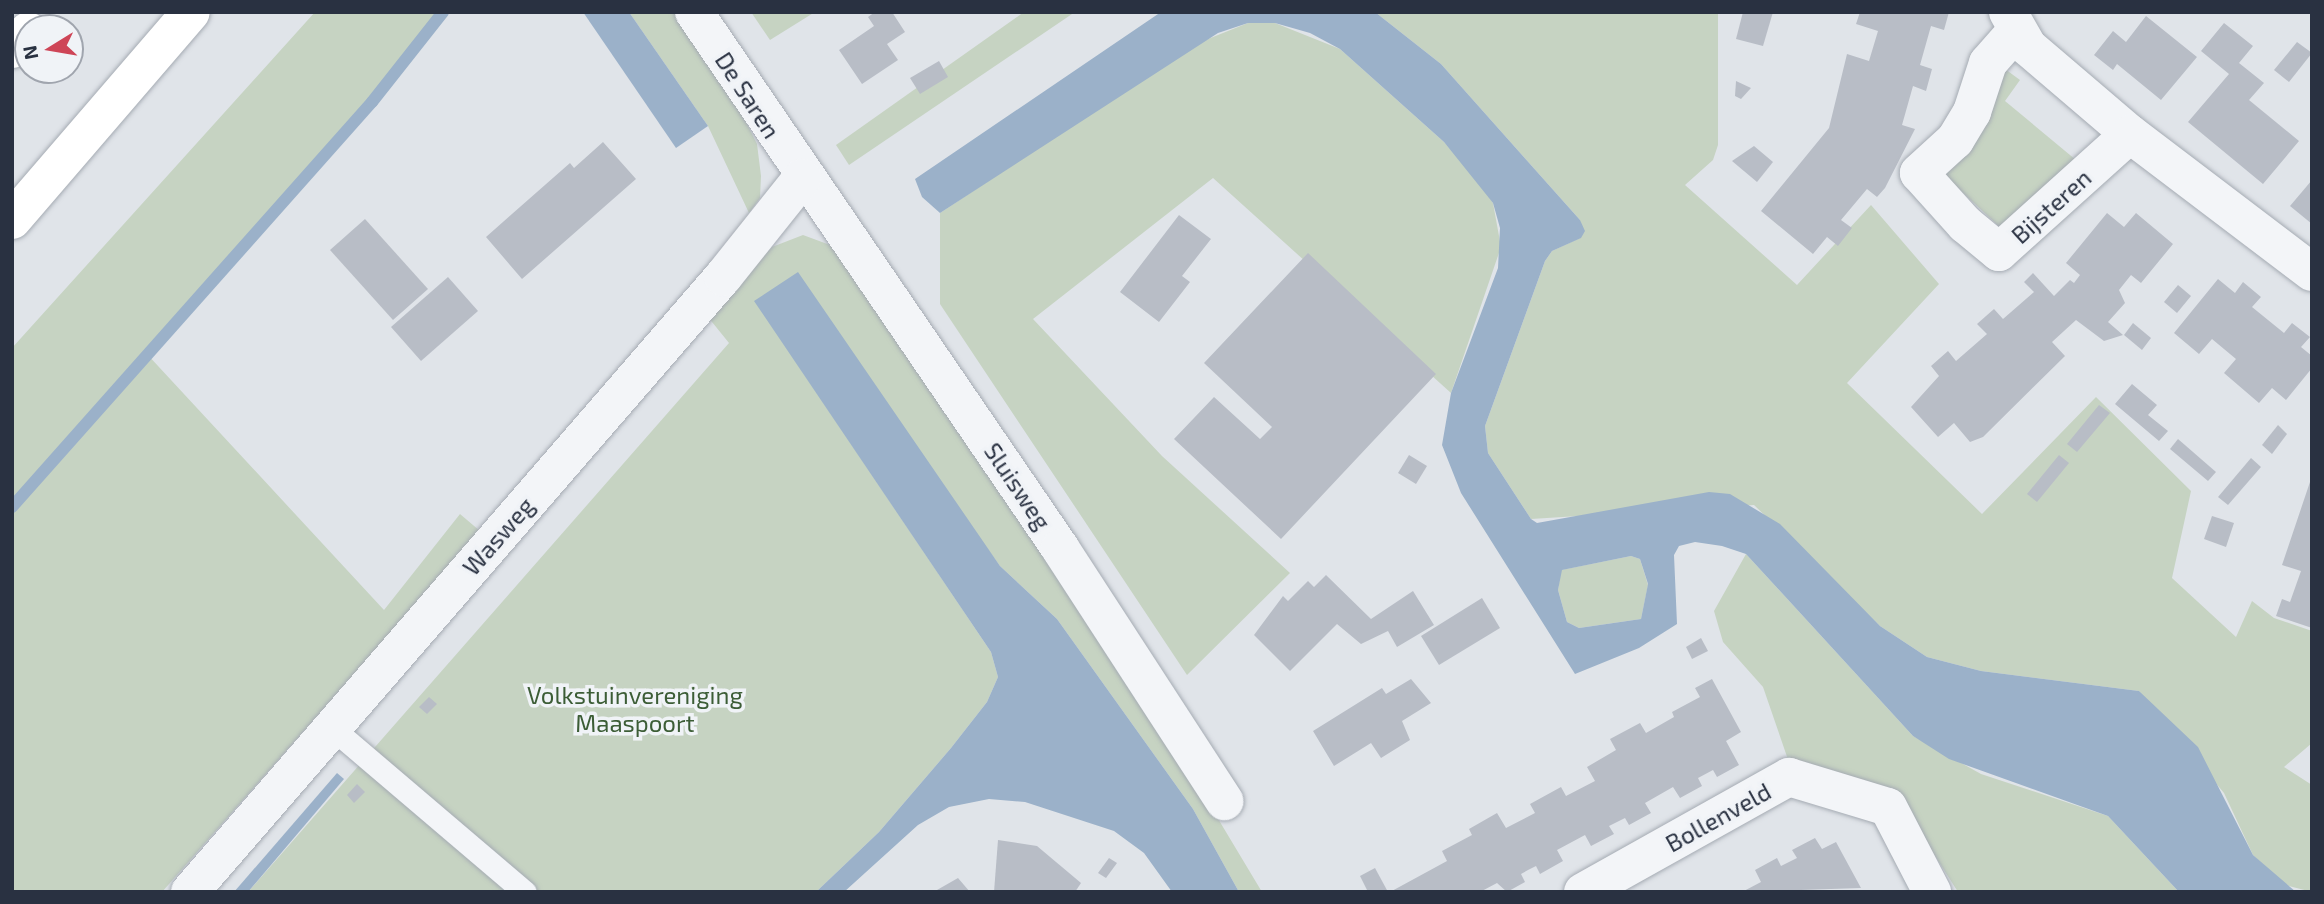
<!DOCTYPE html>
<html>
<head>
<meta charset="utf-8">
<style>
	body { margin:0 }
	#map { position:relative; width:2324px; height:904px; overflow:hidden; background:#e0e4e9; font-family:"Exo 2",sans-serif }
	div>[style] { position:absolute }
	.green>* { inset:0; background:#c6d3c2 }
	.water>* { inset:0; background:#9bb1c9 }
	.stream>* { height:12px; margin:-6px; padding:0 6px; transform-origin:6px; border-radius:6px; background:#9bb1c9 }
	.building>* { inset:0; background:#b8bdc6 }
	.roads { filter:drop-shadow(0 0 2px #a5abb3) drop-shadow(0 0 2px #a5abb3) }
	.service>* { height:23px; margin:-11.5px; padding:0 11.5px; transform-origin:11.5px; border-radius:11.5px; background:#f3f5f8 }
	.minor>* { height:38px; margin:-19px; padding:0 19px; transform-origin:19px; border-radius:19px; background:#f3f5f8 }
	.motorway>* { height:38px; margin:-19px; padding:0 19px; transform-origin:19px; border-radius:19px; background:#fff }
	span { translate:-50% -50%; white-space:nowrap; text-align:center; line-height:1.15; -webkit-text-stroke:7px #f0f3f7; paint-order:stroke }
	.street-label { font-size:24px; color:#293141 }
	.park-label { font-size:24px; color:#3c5d36 }
	.frame { position:absolute; inset:0; border:14px solid #293141; pointer-events:none }
	.north { position:absolute; left:14px; top:14px; width:70px; height:70px; box-sizing:border-box; background:#f0f3f7; border:2px solid #a0a5ae; border-radius:50%; rotate:259deg; font-size:19px; font-weight:700; line-height:28px; text-align:center; color:#293141 }
	.north::after { content:''; display:block; margin:auto; width:24px; height:32px; background:#ce4557; clip-path:polygon(50% 0,100% 100%,50% 72%,0 100%) }
</style>
</head>
<body>
<div id="map">
	<div class="green">
		<i style="clip-path:polygon(315px 12px,443px 12px,372px 102px,146px 353px,384px 610px,460px 514px,480px 531px,162px 892px,12px 892px,12px 348px)"></i>
		<i style="clip-path:polygon(629px 12px,677px 12px,737px 104px,757px 144px,761px 176px,760px 198px,749px 213px,708px 126px)"></i>
		<i style="clip-path:polygon(751px 12px,815px 12px,770px 40px)"></i>
		<i style="clip-path:polygon(1024px 12px,1075px 12px,849px 165px,836px 145px)"></i>
		<i style="clip-path:polygon(1375px 12px,1718px 12px,1718px 145px,1713px 160px,1685px 185px,1797px 285px,1871px 205px,1939px 284px,1847px 383px,1982px 514px,2096px 397px,2191px 491px,2172px 578px,2236px 637px,2252px 601px,2274px 618px,2312px 631px,2312px 743px,2284px 767px,2312px 785px,2312px 892px,2285px 885px,2253px 855px,2224px 793px,2139px 691px,1981px 671px,1927px 657px,1880px 626px,1754px 505px,1531px 519px,1488px 453px,1485px 426px,1545px 261px,1552px 251px,1580px 238px,1580px 220px,1441px 64px)"></i>
		<i style="clip-path:polygon(1248px 23px,1275px 23px,1340px 49px,1444px 142px,1479px 182px,1493px 203px,1501px 247px,1451px 393px,1213px 178px,1033px 319px,1162px 456px,1290px 573px,1187px 675px,940px 304px,940px 213px,1193px 45px)"></i>
		<i style="clip-path:polygon(2005px 69px,2020px 80px,2005px 101px,2082px 165px,2005px 232px,1944px 175px)"></i>
		<i style="clip-path:polygon(803px 235px,830px 245px,850px 269px,1205px 797px,1262px 892px,1239px 892px,1193px 809px,1057px 619px,1000px 566px,973px 529px,755px 301px,991px 652px,998px 677px,987px 702px,951px 748px,879px 832px,816px 892px,248px 892px,729px 343px,708px 317px,772px 247px)"></i>
		<i style="clip-path:polygon(1746px 554px,1913px 736px,1981px 774px,2108px 816px,2179px 892px,1958px 892px,1902px 804px,1794px 777px,1763px 687px,1723px 642px,1714px 611px)"></i>
		<i style="clip-path:polygon(1631px 556px,1640px 559px,1648px 585px,1641px 619px,1579px 628px,1567px 622px,1558px 590px,1561px 570px)"></i>
	</div>
	<div class="water">
		<i style="clip-path:polygon(583px 12px,629px 12px,708px 126px,676px 148px)"></i>
		<i style="clip-path:polygon(evenodd,1161px 12px,1375px 12px,1441px 64px,1580px 220px,1585px 231px,1581px 238px,1552px 251px,1545px 261px,1485px 426px,1488px 453px,1531px 519px,1537px 523px,1709px 492px,1730px 494px,1780px 524px,1880px 626px,1927px 657px,1981px 671px,2139px 691px,2198px 747px,2253px 855px,2296px 892px,2179px 892px,2108px 816px,1949px 759px,1913px 736px,1746px 554px,1722px 546px,1695px 542px,1679px 546px,1674px 555px,1677px 624px,1639px 648px,1575px 674px,1461px 493px,1442px 445px,1451px 393px,1498px 268px,1500px 228px,1493px 203px,1444px 142px,1340px 49px,1310px 33px,1275px 23px,1248px 23px,1218px 33px,940px 213px,922px 197px,915px 179px,1161px 12px,1631px 556px,1640px 559px,1648px 584px,1641px 619px,1579px 628px,1567px 622px,1558px 590px,1562px 570px,1631px 556px)"></i>
		<i style="clip-path:polygon(798px 272px,1000px 566px,1057px 619px,1193px 809px,1239px 892px,1172px 892px,1144px 853px,1114px 831px,1025px 802px,989px 799px,949px 807px,918px 825px,844px 892px,816px 892px,879px 832px,951px 748px,987px 702px,998px 677px,991px 652px,754px 301px)"></i>
		<i style="clip-path:polygon(337px 773px,344px 779px,248px 892px,234px 892px)"></i>
	</div>
	<div class="stream">
		<i style="left:12px;top:507px;width:542px;rotate:-48.37deg"></i>
		<i style="left:372px;top:102px;width:115px;rotate:-51.7deg"></i>
	</div>
	<div class="building">
		<i style="clip-path:polygon(875px 12px,892px 12px,905px 32px,887px 44px,898px 60px,862px 84px,839px 50px,874px 26px,868px 17px)"></i>
		<i style="clip-path:polygon(1743px 12px,1773px 12px,1763px 46px,1736px 39px)"></i>
		<i style="clip-path:polygon(1860px 12px,1949px 12px,1944px 30px,1931px 26px,1920px 65px,1932px 69px,1926px 91px,1913px 86px,1902px 125px,1915px 129px,1885px 188px,1877px 197px,1867px 189px,1841px 220px,1852px 228px,1838px 246px,1827px 237px,1813px 254px,1761px 211px,1829px 128px,1847px 54px,1869px 61px,1878px 31px,1856px 24px)"></i>
		<i style="clip-path:polygon(2146px 16px,2197px 57px,2161px 100px,2117px 64px,2113px 70px,2094px 55px,2113px 31px,2126px 42px)"></i>
		<i style="clip-path:polygon(2224px 23px,2253px 46px,2239px 63px,2264px 83px,2249px 100px,2299px 141px,2263px 184px,2188px 122px,2229px 74px,2201px 51px)"></i>
		<i style="clip-path:polygon(2297px 42px,2312px 53px,2289px 82px,2274px 70px)"></i>
		<i style="clip-path:polygon(939px 61px,948px 77px,920px 94px,910px 78px)"></i>
		<i style="clip-path:polygon(1736px 81px,1751px 88px,1741px 99px,1735px 96px)"></i>
		<i style="clip-path:polygon(603px 142px,636px 179px,522px 279px,486px 237px,570px 163px,574px 168px)"></i>
		<i style="clip-path:polygon(1754px 146px,1773px 162px,1757px 182px,1732px 161px)"></i>
		<i style="clip-path:polygon(2312px 180px,2312px 224px,2290px 206px)"></i>
		<i style="clip-path:polygon(2107px 213px,2124px 227px,2136px 213px,2173px 244px,2141px 283px,2131px 275px,2119px 290px,2125px 303px,2108px 322px,2123px 335px,2104px 341px,2076px 320px,2052px 342px,2065px 356px,1983px 437px,1970px 442px,1954px 423px,1938px 437px,1911px 407px,1939px 376px,1931px 366px,1948px 351px,1956px 361px,1987px 334px,1977px 324px,1986px 316px,1994px 309px,2003px 319px,2034px 292px,2024px 282px,2033px 273px,2054px 296px,2070px 280px,2074px 283px,2080px 275px,2066px 263px)"></i>
		<i style="clip-path:polygon(1179px 215px,1211px 239px,1182px 276px,1190px 282px,1159px 322px,1120px 292px)"></i>
		<i style="clip-path:polygon(365px 219px,428px 289px,393px 320px,330px 250px)"></i>
		<i style="clip-path:polygon(1308px 253px,1436px 374px,1281px 539px,1174px 439px,1214px 397px,1260px 439px,1272px 427px,1204px 363px)"></i>
		<i style="clip-path:polygon(448px 277px,478px 311px,421px 361px,391px 327px)"></i>
		<i style="clip-path:polygon(2218px 279px,2235px 293px,2243px 282px,2261px 297px,2252px 307px,2284px 333px,2292px 323px,2310px 337px,2301px 347px,2312px 356px,2312px 368px,2286px 400px,2272px 388px,2259px 403px,2224px 373px,2236px 359px,2212px 339px,2199px 354px,2174px 333px)"></i>
		<i style="clip-path:polygon(2178px 285px,2191px 296px,2177px 313px,2164px 302px)"></i>
		<i style="clip-path:polygon(2133px 323px,2151px 338px,2142px 350px,2124px 335px)"></i>
		<i style="clip-path:polygon(2132px 384px,2157px 405px,2148px 415px,2168px 431px,2159px 441px,2115px 404px)"></i>
		<i style="clip-path:polygon(2099px 405px,2110px 413px,2077px 452px,2067px 444px)"></i>
		<i style="clip-path:polygon(2278px 425px,2287px 434px,2272px 454px,2262px 445px)"></i>
		<i style="clip-path:polygon(2178px 439px,2216px 472px,2208px 481px,2170px 449px)"></i>
		<i style="clip-path:polygon(1409px 455px,1427px 466px,1416px 484px,1398px 473px)"></i>
		<i style="clip-path:polygon(2059px 455px,2069px 463px,2037px 502px,2027px 494px)"></i>
		<i style="clip-path:polygon(2251px 458px,2261px 467px,2228px 505px,2218px 497px)"></i>
		<i style="clip-path:polygon(2312px 476px,2312px 628px,2276px 616px,2282px 599px,2290px 602px,2301px 571px,2282px 565px)"></i>
		<i style="clip-path:polygon(2212px 516px,2234px 523px,2226px 547px,2204px 539px)"></i>
		<i style="clip-path:polygon(1326px 575px,1371px 619px,1413px 591px,1434px 625px,1397px 647px,1388px 631px,1361px 644px,1337px 624px,1290px 671px,1254px 635px,1283px 596px,1288px 601px,1308px 581px,1314px 587px)"></i>
		<i style="clip-path:polygon(1482px 598px,1500px 628px,1439px 665px,1421px 636px)"></i>
		<i style="clip-path:polygon(1701px 638px,1708px 651px,1692px 659px,1686px 647px)"></i>
		<i style="clip-path:polygon(1411px 679px,1431px 703px,1402px 721px,1410px 740px,1381px 758px,1371px 743px,1334px 766px,1313px 731px,1382px 688px,1386px 694px)"></i>
		<i style="clip-path:polygon(1712px 679px,1741px 732px,1726px 741px,1739px 765px,1717px 777px,1713px 770px,1698px 778px,1702px 786px,1680px 798px,1673px 787px,1645px 803px,1651px 813px,1629px 825px,1625px 818px,1609px 826px,1614px 834px,1591px 846px,1585px 835px,1557px 850px,1563px 861px,1540px 874px,1536px 866px,1528px 870px,1521px 874px,1525px 882px,1507px 892px,1497px 883px,1480px 892px,1390px 892px,1447px 861px,1442px 851px,1472px 835px,1469px 829px,1497px 813px,1506px 828px,1535px 813px,1530px 804px,1561px 787px,1566px 796px,1595px 781px,1587px 767px,1616px 750px,1610px 739px,1640px 723px,1646px 733px,1674px 717px,1672px 712px,1700px 697px,1695px 688px)"></i>
		<i style="clip-path:polygon(429px 697px,437px 704px,427px 714px,419px 707px)"></i>
		<i style="clip-path:polygon(357px 784px,365px 792px,354px 803px,347px 795px)"></i>
		<i style="clip-path:polygon(1815px 838px,1822px 849px,1836px 842px,1861px 888px,1742px 892px,1761px 882px,1755px 870px,1777px 858px,1781px 866px,1797px 858px,1792px 850px)"></i>
		<i style="clip-path:polygon(998px 840px,1037px 846px,1081px 883px,1075px 892px,994px 892px)"></i>
		<i style="clip-path:polygon(1109px 858px,1117px 863px,1106px 878px,1098px 873px)"></i>
		<i style="clip-path:polygon(1375px 868px,1388px 892px,1368px 892px,1360px 876px)"></i>
		<i style="clip-path:polygon(958px 878px,970px 892px,937px 892px,937px 890px)"></i>
	</div>
	<div class="roads">
		<div class="service">
			<i style="left:332px;top:728px;width:253px;rotate:40.4deg"></i>
		</div>
		<div class="minor">
			<i style="left:694px;top:12px;width:649px;rotate:55.67deg"></i>
			<i style="left:1060px;top:548px;width:302px;rotate:57deg"></i>
			<i style="left:2008px;top:12px;width:40px;rotate:60.3deg"></i>
			<i style="left:2028px;top:47px;width:134px;rotate:40.5deg"></i>
			<i style="left:2130px;top:134px;width:228px;rotate:37.2deg"></i>
			<i style="left:2017px;top:30px;width:44px;rotate:131.3deg"></i>
			<i style="left:1988px;top:63px;width:52px;rotate:108.1deg"></i>
			<i style="left:1972px;top:112px;width:33px;rotate:121deg"></i>
			<i style="left:1955px;top:140px;width:49px;rotate:137.5deg"></i>
			<i style="left:1919px;top:173px;width:69px;rotate:48deg"></i>
			<i style="left:1965px;top:224px;width:44px;rotate:39.5deg"></i>
			<i style="left:1999px;top:252px;width:176px;rotate:-42deg"></i>
			<i style="left:190px;top:892px;width:814px;rotate:-49.09deg"></i>
			<i style="left:723px;top:277px;width:127px;rotate:-51.4deg"></i>
			<i style="left:1583px;top:892px;width:236px;rotate:-29.2deg"></i>
			<i style="left:1789px;top:777px;width:103px;rotate:16.9deg"></i>
			<i style="left:1888px;top:807px;width:96px;rotate:62.6deg"></i>
		</div>
		<div class="motorway">
			<i style="left:12px;top:49px;width:24px;rotate:-48deg"></i>
			<i style="left:12px;top:220px;width:274px;rotate:-49.3deg"></i>
		</div>
	</div>
	<div class="street-label">
		<span style="left:748px;top:95px;rotate:57deg">De Saren</span>
		<span style="left:2051px;top:206px;rotate:-42deg">Bijsteren</span>
		<span style="left:1018px;top:486px;rotate:56deg">Sluisweg</span>
		<span style="left:498px;top:536px;rotate:-49deg">Wasweg</span>
		<span style="left:1718px;top:817px;rotate:-29deg">Bollenveld</span>
	</div>
	<div class="park-label">
		<span style="left:635px;top:709px">Volkstuinvereniging<br>Maaspoort</span>
	</div>
	<div class="frame"></div>
	<div class="north">N</div>
</div>
</body>
</html>
